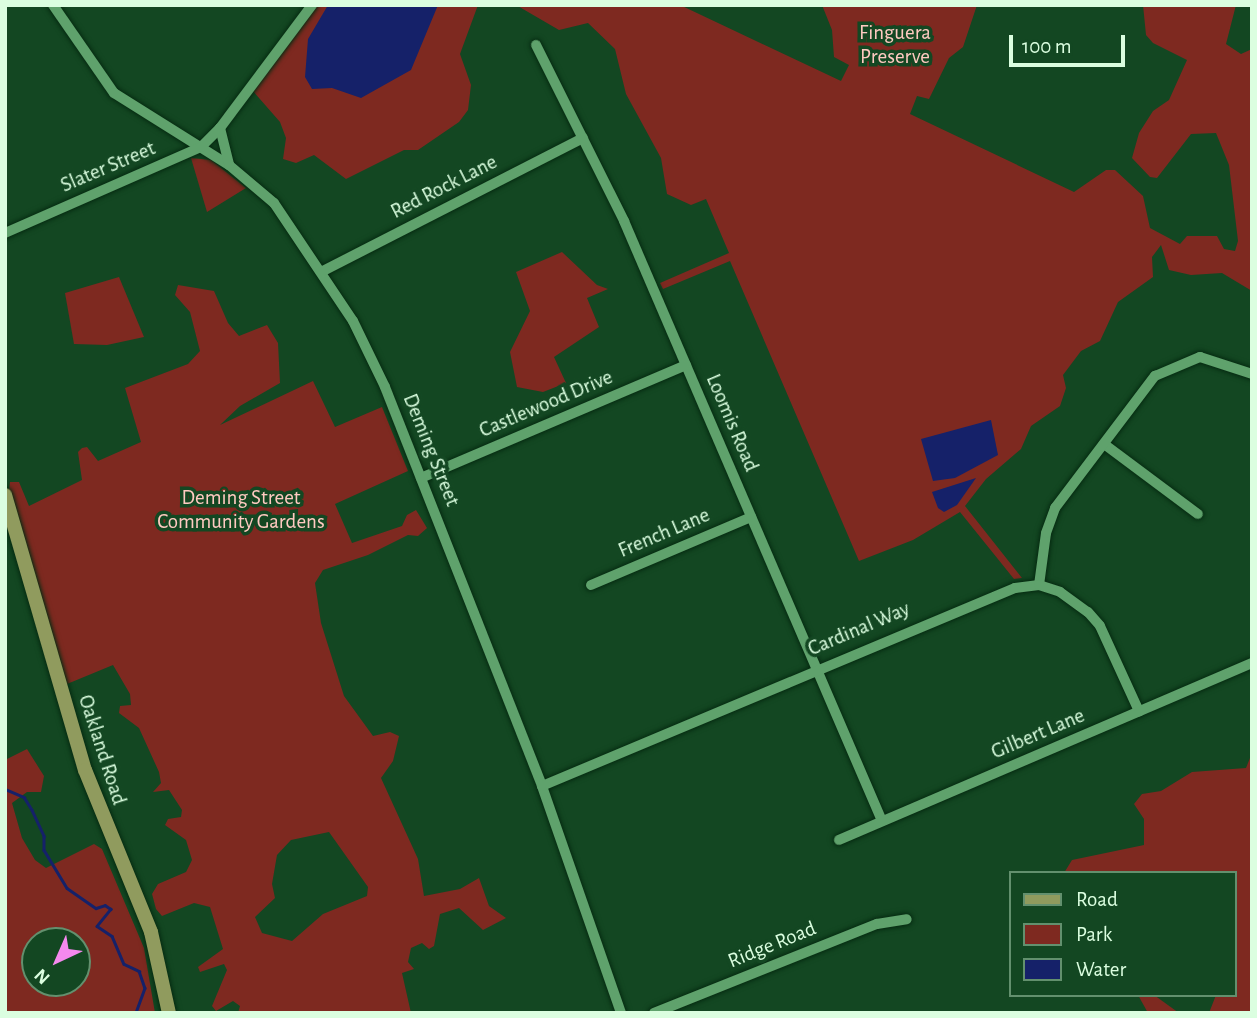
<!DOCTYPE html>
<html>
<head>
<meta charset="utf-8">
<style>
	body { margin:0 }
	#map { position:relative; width:1257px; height:1018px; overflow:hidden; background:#134722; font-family:"Alegreya Sans",sans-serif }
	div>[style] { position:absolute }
	.green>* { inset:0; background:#7e2920 }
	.water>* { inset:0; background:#152169 }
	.stream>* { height:2.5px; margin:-1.25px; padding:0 1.25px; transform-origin:1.25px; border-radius:1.25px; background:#152169 }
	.roads { filter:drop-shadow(0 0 2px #062b11) drop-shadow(0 0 2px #062b11) }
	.minor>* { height:10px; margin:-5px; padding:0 5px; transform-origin:5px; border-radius:5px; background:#5fa26c }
	.major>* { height:14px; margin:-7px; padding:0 7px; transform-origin:7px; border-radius:7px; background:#909b5e }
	span { translate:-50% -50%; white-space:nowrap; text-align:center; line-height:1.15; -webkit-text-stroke:7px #134722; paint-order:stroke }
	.park-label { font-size:21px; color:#ffcac1 }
	.street-label { font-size:21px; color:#dbfee0 }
	.frame { position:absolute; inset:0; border:7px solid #dbfee0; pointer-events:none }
	.legend { position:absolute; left:1009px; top:871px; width:228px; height:126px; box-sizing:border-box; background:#134722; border:2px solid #63906e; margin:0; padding:9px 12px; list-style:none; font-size:21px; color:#dbfee0 }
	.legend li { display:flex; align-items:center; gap:14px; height:35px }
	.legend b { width:35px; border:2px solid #63906e }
	.north { position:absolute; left:21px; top:927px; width:70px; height:70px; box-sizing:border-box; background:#134722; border:2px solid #63906e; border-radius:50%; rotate:224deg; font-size:19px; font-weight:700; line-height:28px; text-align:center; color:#dbfee0 }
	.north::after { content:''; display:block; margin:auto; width:24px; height:32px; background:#f589ef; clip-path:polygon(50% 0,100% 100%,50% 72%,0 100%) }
	.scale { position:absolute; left:1009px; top:35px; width:116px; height:32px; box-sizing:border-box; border:4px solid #dbfee0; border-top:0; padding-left:9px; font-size:21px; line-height:24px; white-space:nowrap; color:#dbfee0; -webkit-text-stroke:5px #134722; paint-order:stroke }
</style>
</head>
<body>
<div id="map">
	<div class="green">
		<i style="clip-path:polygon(317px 5px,478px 5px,460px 54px,471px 85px,468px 110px,459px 122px,418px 150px,404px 150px,346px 179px,314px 155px,296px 163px,283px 159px,286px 138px,280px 122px,253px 91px)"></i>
		<i style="clip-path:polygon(516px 5px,680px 5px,841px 81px,849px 65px,834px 57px,832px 30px,822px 5px,977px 5px,963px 47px,949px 58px,929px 99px,917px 96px,910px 114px,1074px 192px,1106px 170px,1115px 170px,1143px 196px,1150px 228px,1180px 244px,1187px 236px,1217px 236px,1224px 249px,1235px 251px,1238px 241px,1229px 165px,1216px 133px,1191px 134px,1157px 178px,1150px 177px,1132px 158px,1139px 133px,1153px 111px,1169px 100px,1187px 60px,1153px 43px,1146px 35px,1143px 5px,1236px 5px,1226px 44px,1241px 54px,1252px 49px,1252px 291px,1222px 273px,1191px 275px,1169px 270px,1161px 245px,1152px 257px,1153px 277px,1118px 302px,1100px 341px,1081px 351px,1063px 375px,1066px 388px,1060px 406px,1031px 426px,1021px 449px,986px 479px,965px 506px,1022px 578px,1014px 579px,960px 512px,913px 540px,859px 561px,730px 261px,663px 289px,660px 283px,729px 253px,706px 199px,691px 205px,667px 194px,661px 158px,626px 94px,615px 49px,588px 23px,559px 30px)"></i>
		<i style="clip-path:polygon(191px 158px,211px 160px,246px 188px,207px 212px)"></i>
		<i style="clip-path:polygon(562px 252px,597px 285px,608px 289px,587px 298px,599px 327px,554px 357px,566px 383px,543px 392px,517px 387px,510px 352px,530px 311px,516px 272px)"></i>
		<i style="clip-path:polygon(119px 277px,144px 337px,107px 345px,74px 344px,65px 293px)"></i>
		<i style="clip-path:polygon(evenodd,178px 285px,214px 291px,228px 323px,239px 336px,267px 325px,278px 343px,280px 383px,240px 406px,220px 425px,313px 381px,335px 427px,382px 407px,408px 471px,335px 504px,352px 543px,402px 526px,407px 515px,416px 510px,427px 528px,418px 536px,408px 535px,368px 555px,323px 570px,315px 583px,321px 623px,344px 696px,373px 736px,390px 732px,399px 736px,393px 761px,381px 778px,418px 859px,424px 896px,460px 889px,479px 878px,489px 906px,506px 918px,483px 930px,459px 908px,440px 914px,434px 946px,429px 949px,422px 943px,411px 948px,408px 962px,414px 969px,402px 973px,411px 1013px,238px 1013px,240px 1006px,233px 1001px,216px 1011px,212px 1006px,227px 970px,224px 964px,200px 972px,198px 967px,223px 949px,210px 907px,194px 903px,162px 916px,156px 909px,152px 894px,158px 884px,186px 872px,192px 860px,186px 840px,165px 825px,168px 819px,181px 817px,182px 810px,169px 790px,153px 792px,161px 783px,159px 772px,139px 728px,119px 713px,120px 706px,131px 705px,130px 694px,113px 665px,67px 684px,9px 491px,10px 482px,19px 482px,29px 506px,82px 480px,78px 452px,82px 448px,87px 447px,98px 461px,141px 442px,125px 388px,188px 364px,200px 351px,190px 312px,175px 295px,178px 285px,329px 832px,368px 887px,367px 896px,323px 914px,292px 941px,262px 933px,255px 917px,275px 898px,272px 884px,277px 855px,291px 840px,329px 832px)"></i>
		<i style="clip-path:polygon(evenodd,27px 749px,44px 776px,41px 792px,27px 792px,12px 803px,22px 838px,35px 860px,46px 868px,94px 844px,102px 849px,144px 948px,155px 1013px,5px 1013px,5px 760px,27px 749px,35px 941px,77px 941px,77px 983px,35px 983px,35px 941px)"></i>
		<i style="clip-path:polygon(1252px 753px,1252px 1013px,1209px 1013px,1216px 995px,1234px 995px,1234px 873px,1064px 873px,1072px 860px,1144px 845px,1144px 819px,1134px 804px,1142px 794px,1161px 791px,1192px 772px,1246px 768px)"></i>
		<i style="clip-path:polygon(1138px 995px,1154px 995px,1179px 1013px,1148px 1013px)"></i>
	</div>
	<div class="water">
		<i style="clip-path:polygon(328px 5px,438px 5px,411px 70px,361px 98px,332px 88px,312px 89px,305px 77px,308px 39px)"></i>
		<i style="clip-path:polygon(991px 420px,998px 455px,955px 478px,933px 481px,921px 439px)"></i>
		<i style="clip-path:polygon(976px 478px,957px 505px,944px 512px,938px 508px,932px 492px)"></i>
	</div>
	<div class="stream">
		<i style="left:5px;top:789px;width:21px;rotate:23deg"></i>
		<i style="left:24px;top:797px;width:15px;rotate:58deg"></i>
		<i style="left:32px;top:810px;width:29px;rotate:65deg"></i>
		<i style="left:44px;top:836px;width:14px;rotate:90deg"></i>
		<i style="left:44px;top:850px;width:44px;rotate:58.8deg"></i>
		<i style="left:67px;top:888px;width:35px;rotate:35deg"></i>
		<i style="left:96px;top:908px;width:9px;rotate:-18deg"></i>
		<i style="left:105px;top:905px;width:7px;rotate:34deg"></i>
		<i style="left:111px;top:909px;width:22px;rotate:129deg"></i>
		<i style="left:97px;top:926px;width:18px;rotate:34deg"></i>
		<i style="left:112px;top:936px;width:30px;rotate:67deg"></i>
		<i style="left:124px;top:964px;width:17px;rotate:25deg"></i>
		<i style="left:139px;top:971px;width:18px;rotate:71deg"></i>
		<i style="left:145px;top:988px;width:27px;rotate:110deg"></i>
	</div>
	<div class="roads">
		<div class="minor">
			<i style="left:53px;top:5px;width:107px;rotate:55.3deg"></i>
			<i style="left:114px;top:93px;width:136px;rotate:32.1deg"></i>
			<i style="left:229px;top:165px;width:59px;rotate:40.2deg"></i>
			<i style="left:274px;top:203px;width:142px;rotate:56.2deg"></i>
			<i style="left:353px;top:321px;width:73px;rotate:64.1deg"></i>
			<i style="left:385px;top:387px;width:429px;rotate:68.5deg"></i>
			<i style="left:542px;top:786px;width:240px;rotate:70.8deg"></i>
			<i style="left:536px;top:45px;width:197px;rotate:63.4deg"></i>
			<i style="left:624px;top:221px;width:653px;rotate:66.73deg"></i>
			<i style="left:220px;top:128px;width:38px;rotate:76deg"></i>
			<i style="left:5px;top:233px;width:214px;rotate:-23.7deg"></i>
			<i style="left:201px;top:147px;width:27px;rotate:-45deg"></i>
			<i style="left:220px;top:128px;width:154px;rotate:-53.2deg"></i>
			<i style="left:323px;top:271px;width:292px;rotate:-27.1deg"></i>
			<i style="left:1104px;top:444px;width:117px;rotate:36.7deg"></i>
			<i style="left:421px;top:478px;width:288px;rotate:-23.1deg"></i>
			<i style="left:591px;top:585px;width:174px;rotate:-23deg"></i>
			<i style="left:1039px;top:585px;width:52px;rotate:-82.3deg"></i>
			<i style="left:1046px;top:533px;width:27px;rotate:-70deg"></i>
			<i style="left:1055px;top:508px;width:166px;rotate:-52.9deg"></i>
			<i style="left:1155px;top:376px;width:49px;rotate:-22.9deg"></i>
			<i style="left:1200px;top:357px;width:55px;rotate:18.1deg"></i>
			<i style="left:542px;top:786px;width:513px;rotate:-22.71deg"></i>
			<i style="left:1015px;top:588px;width:24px;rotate:-7deg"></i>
			<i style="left:1039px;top:585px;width:22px;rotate:18deg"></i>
			<i style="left:1060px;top:592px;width:34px;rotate:36deg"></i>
			<i style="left:1088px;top:612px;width:18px;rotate:49deg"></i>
			<i style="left:1100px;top:626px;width:94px;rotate:65.4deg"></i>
			<i style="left:839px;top:840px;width:449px;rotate:-23.2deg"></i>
			<i style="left:654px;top:1013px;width:240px;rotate:-21.8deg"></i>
			<i style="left:877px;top:924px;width:30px;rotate:-9deg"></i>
		</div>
		<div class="major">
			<i style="left:5px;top:495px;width:286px;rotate:73.8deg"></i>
			<i style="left:85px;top:770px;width:175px;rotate:67.8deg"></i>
			<i style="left:151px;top:932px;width:83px;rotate:77.5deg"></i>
		</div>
	</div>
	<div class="park-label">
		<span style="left:895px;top:45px">Finguera<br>Preserve</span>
		<span style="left:241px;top:510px">Deming Street<br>Community Gardens</span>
	</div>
	<div class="street-label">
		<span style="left:108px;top:167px;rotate:-23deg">Slater Street</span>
		<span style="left:444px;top:187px;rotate:-27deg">Red Rock Lane</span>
		<span style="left:546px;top:404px;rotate:-23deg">Castlewood Drive</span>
		<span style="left:732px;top:423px;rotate:67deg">Loomis Road</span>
		<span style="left:431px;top:450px;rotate:68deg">Deming Street</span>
		<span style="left:664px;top:533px;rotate:-23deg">French Lane</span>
		<span style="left:859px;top:629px;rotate:-23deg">Cardinal Way</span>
		<span style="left:1038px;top:734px;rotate:-23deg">Gilbert Lane</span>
		<span style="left:102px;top:750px;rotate:72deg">Oakland Road</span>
		<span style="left:772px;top:945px;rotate:-22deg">Ridge Road</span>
	</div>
	<div class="frame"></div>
	<ul class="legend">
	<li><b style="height:9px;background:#909b5e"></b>Road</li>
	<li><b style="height:19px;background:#7e2920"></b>Park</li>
	<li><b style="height:19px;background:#152169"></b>Water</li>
	</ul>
	<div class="north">N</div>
	<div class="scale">100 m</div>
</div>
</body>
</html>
